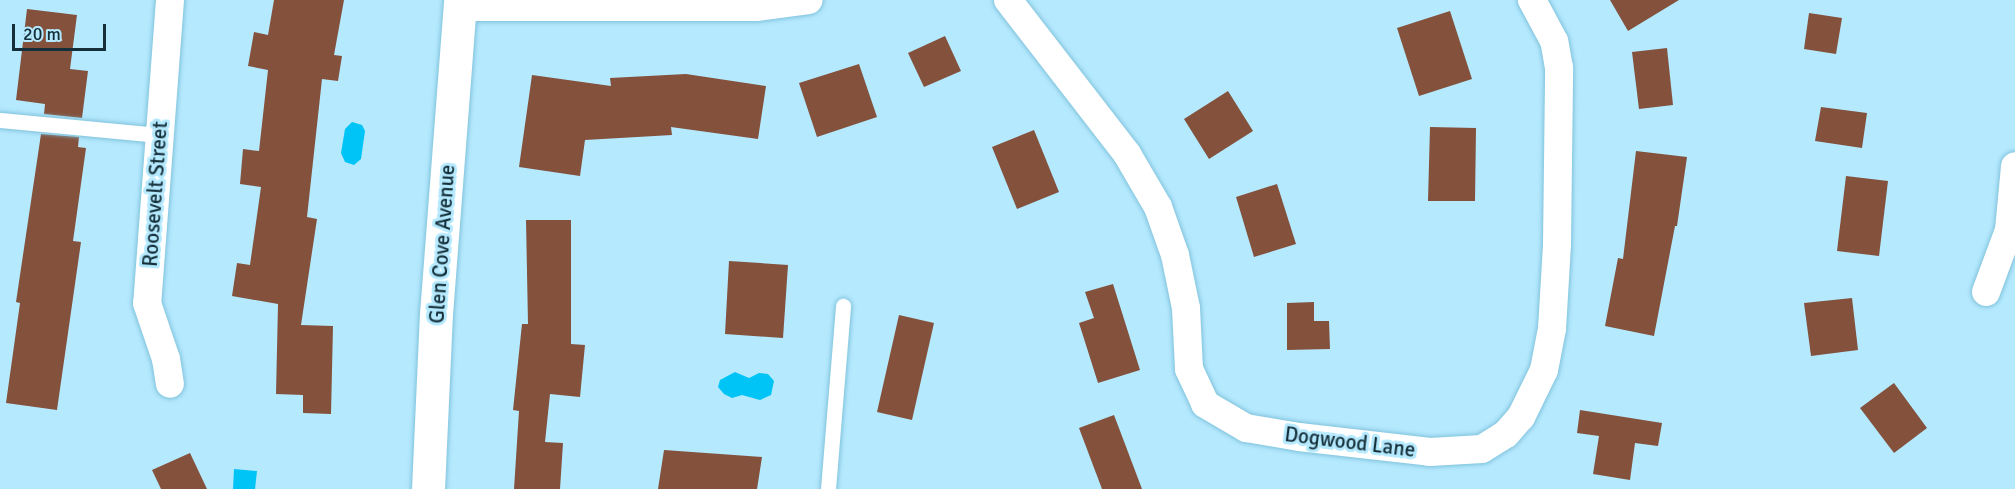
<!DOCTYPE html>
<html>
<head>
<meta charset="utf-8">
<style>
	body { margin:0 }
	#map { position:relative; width:2015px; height:489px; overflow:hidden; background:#b5e9fe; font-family:Signika,sans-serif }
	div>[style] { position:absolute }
	.water>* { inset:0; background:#00c4f5 }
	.building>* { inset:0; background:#83513c }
	.roads { filter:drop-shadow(0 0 2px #81c3dc) drop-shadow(0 0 2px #81c3dc) }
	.service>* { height:15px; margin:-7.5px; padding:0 7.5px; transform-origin:7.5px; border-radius:7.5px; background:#fff }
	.minor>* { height:28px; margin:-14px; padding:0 14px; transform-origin:14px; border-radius:14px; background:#fff }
	.secondary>* { height:33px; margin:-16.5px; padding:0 16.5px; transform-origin:16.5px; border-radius:16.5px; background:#fff }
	span { translate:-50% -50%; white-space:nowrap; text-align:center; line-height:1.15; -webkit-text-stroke:6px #b5e9fe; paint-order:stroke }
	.street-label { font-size:21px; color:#142f39 }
	.scale { position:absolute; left:12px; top:24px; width:94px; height:27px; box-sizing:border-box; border:3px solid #142f39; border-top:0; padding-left:8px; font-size:18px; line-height:21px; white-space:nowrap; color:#142f39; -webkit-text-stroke:4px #b5e9fe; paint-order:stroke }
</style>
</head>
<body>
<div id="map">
	<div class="water">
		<i style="clip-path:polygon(352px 122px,362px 125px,365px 131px,361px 159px,354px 165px,345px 162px,341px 153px,345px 129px)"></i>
		<i style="clip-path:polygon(735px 372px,749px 378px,759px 373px,768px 374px,774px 381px,771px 395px,760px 400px,742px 395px,732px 398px,724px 394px,718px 387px,720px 380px)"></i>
		<i style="clip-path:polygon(234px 469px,257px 471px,255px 489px,233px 489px)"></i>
	</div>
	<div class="building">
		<i style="clip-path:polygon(274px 0,344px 0,334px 55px,342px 56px,338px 81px,322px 79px,307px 217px,317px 219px,301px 325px,333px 326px,331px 414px,303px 413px,303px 395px,276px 394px,278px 304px,232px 296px,237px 263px,250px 265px,261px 187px,240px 184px,243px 149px,259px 151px,268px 70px,248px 66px,254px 32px,268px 35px)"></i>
		<i style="clip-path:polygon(1610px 0,1679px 0,1628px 31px)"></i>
		<i style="clip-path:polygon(27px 9px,77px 15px,70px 69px,88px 71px,82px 118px,44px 114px,45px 104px,16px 100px)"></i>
		<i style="clip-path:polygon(1450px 11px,1472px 79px,1419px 96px,1397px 28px)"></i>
		<i style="clip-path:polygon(1809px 13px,1842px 18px,1836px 54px,1804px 49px)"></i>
		<i style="clip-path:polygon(945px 36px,961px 71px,924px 87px,908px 53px)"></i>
		<i style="clip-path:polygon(1667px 48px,1673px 105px,1639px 109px,1632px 52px)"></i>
		<i style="clip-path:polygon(859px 64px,877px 117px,817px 137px,799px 83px)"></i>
		<i style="clip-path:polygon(686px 74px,766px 86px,758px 139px,671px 127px,672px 135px,585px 140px,580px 176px,519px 167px,532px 75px,611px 86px,610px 78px)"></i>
		<i style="clip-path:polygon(1228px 91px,1253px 131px,1209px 159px,1184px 119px)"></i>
		<i style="clip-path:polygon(1821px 107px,1867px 113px,1862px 148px,1815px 141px)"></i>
		<i style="clip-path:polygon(1430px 127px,1476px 128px,1475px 201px,1428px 201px)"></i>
		<i style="clip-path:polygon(1034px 130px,1059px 192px,1017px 209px,992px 147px)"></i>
		<i style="clip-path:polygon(41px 134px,79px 137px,78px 147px,86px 148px,73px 241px,81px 242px,57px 410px,6px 403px,20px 303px,16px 302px)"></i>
		<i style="clip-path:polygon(1636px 151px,1687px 157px,1677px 226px,1675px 226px,1654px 336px,1605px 326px,1618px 258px,1623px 259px)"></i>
		<i style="clip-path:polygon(1846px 176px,1888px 181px,1879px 256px,1837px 251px)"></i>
		<i style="clip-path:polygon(1277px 184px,1296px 244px,1254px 257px,1236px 197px)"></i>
		<i style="clip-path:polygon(526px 220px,571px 220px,571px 344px,585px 345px,580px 397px,550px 394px,545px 442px,563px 443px,560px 489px,514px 489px,519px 411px,513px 410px,522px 324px,528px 324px)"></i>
		<i style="clip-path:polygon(729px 261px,788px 265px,783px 338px,725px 334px)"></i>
		<i style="clip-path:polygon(1113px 284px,1140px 370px,1098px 383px,1079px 323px,1094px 318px,1085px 292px)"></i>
		<i style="clip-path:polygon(1852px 298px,1858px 350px,1811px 356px,1804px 303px)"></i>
		<i style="clip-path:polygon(1314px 302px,1314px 321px,1329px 321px,1330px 349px,1287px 350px,1287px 303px)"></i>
		<i style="clip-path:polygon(899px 315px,934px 323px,912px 420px,877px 412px)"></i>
		<i style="clip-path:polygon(1894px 383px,1927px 428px,1894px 453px,1860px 408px)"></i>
		<i style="clip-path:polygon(1580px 410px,1662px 423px,1658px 446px,1635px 443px,1630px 480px,1593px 474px,1599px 436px,1577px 433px)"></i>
		<i style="clip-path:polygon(1114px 415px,1142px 489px,1102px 489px,1079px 428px)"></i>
		<i style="clip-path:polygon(664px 450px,762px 457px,757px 489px,658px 489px)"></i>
		<i style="clip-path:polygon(190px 453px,207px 489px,161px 489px,152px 470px)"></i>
	</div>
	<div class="roads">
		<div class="service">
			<i style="left:0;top:120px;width:160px;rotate:5.4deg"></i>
			<i style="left:828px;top:489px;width:184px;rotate:-85.3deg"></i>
		</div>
		<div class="minor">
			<i style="left:170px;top:0;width:304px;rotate:94.3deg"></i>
			<i style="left:147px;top:303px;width:59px;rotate:71.3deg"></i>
			<i style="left:166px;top:359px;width:25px;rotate:81deg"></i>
			<i style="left:1008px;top:0;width:195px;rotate:52.3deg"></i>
			<i style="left:1127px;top:154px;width:61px;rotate:59.7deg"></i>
			<i style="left:1158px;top:207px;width:51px;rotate:70.5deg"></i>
			<i style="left:1175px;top:255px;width:54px;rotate:78.3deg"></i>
			<i style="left:1186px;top:308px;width:61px;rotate:87.2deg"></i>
			<i style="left:1189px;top:369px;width:38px;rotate:65deg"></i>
			<i style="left:1205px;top:404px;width:48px;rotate:30.3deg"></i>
			<i style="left:1246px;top:428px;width:54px;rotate:9.6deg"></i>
			<i style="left:1299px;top:437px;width:132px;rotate:6.5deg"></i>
			<i style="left:1430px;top:452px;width:52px;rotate:-3.3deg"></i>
			<i style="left:1482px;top:449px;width:28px;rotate:-32deg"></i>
			<i style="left:1506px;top:434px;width:23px;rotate:-49deg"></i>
			<i style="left:1521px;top:417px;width:52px;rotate:-63.9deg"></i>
			<i style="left:1544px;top:370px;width:42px;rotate:-79deg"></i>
			<i style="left:1552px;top:329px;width:85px;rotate:-86.6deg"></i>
			<i style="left:1557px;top:244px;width:176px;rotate:-89.3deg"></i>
			<i style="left:1559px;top:68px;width:27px;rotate:-100deg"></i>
			<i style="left:1554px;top:41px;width:47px;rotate:-118.2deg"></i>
			<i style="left:459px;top:7px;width:297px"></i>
			<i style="left:756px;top:7px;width:53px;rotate:-7.5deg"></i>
			<i style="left:1986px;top:292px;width:66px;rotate:-69.6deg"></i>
			<i style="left:2009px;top:230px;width:64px;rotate:-84.6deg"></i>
		</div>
		<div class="secondary">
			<i style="left:428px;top:489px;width:175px;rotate:-87.4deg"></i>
			<i style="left:436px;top:314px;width:315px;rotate:-85.6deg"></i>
		</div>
	</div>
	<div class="street-label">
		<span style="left:155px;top:194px;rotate:-86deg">Roosevelt Street</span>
		<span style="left:442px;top:244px;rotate:-86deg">Glen Cove Avenue</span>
		<span style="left:1350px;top:442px;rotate:7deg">Dogwood Lane</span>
	</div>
	<div class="scale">20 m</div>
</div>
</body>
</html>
